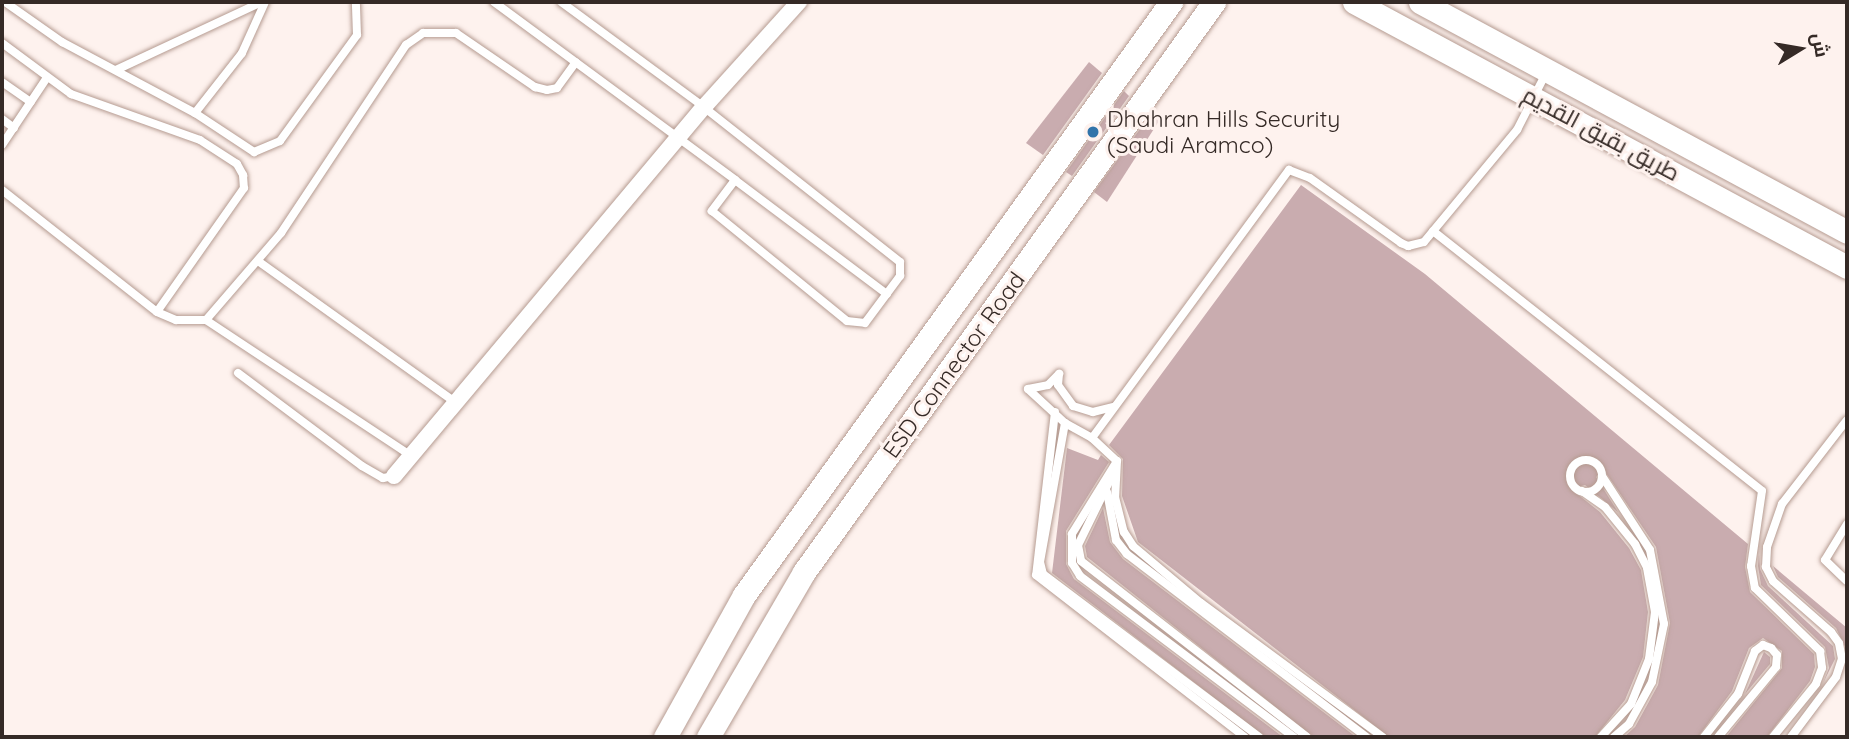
<!DOCTYPE html>
<html>
<head>
<meta charset="utf-8">
<style>
	body { margin:0 }
	#map { position:relative; width:1849px; height:739px; overflow:hidden; background:#fef2ee; font-family:Quicksand,Cairo,sans-serif }
	div>[style] { position:absolute }
	.building>* { inset:0; background:#c9acaf }
	.roads { filter:drop-shadow(0 0 2px #b59b91) drop-shadow(0 0 2px #b59b91) }
	.lane>* { height:8px; margin:-4px; padding:0 4px; transform-origin:4px; border-radius:4px; background:#fff }
	.lane>.ring { margin:-4px; padding:0; box-sizing:content-box; background:none; border:8px solid #fff; border-radius:50% }
	.street>* { height:16px; margin:-8px; padding:0 8px; transform-origin:8px; border-radius:8px; background:#fff }
	.secondary>* { height:23px; margin:-11.5px; padding:0 11.5px; transform-origin:11.5px; border-radius:11.5px; background:#fff }
	.dots>* { width:19px; height:19px; translate:-50% -50%; box-sizing:border-box; border:4px solid #fef2ee; border-radius:50% }
	span { translate:-50% -50%; white-space:nowrap; text-align:center; line-height:1.15; -webkit-text-stroke:6px #fef2ee; paint-order:stroke }
	.poi-label { font-size:23px; color:#352a26 }
	.left { translate:0 -50%; text-align:left }
	.street-label { font-size:23px; color:#352a26 }
	.frame { position:absolute; inset:0; border:4px solid #352a26; pointer-events:none }
	.north { position:absolute; left:1765px; top:14px; width:70px; height:70px; -webkit-text-stroke:5px #fef2ee; paint-order:stroke; rotate:79deg; font-size:19px; font-weight:700; line-height:28px; text-align:center; color:#352a26 }
	.north::after { content:''; display:block; margin:auto; width:24px; height:32px; background:#352a26; clip-path:polygon(50% 0,100% 100%,50% 72%,0 100%) }
</style>
</head>
<body>
<div id="map">
	<div class="building">
		<i style="clip-path:polygon(1089px 62px,1102px 73px,1043px 155px,1026px 143px)"></i>
		<i style="clip-path:polygon(1124px 91px,1129px 96px,1072px 176px,1066px 172px)"></i>
		<i style="clip-path:polygon(1151px 114px,1159px 121px,1107px 202px,1094px 192px)"></i>
		<i style="clip-path:polygon(1301px 185px,1425px 274px,1748px 544px,1745px 567px,1750px 592px,1814px 654px,1815px 667px,1810px 681px,1767px 737px,1726px 737px,1782px 668px,1782px 651px,1763px 638px,1749px 648px,1732px 691px,1698px 737px,1624px 737px,1635px 727px,1658px 685px,1670px 623px,1656px 547px,1604px 470px,1596px 477px,1618px 512px,1585px 485px,1577px 487px,1576px 493px,1600px 512px,1629px 548px,1641px 570px,1648px 612px,1643px 657px,1625px 700px,1595px 737px,1389px 737px,1138px 542px,1122px 496px,1123px 459px,1109px 445px)"></i>
		<i style="clip-path:polygon(1067px 448px,1098px 460px,1101px 455px,1109px 462px,1066px 531px,1066px 564px,1074px 579px,1283px 737px,1265px 737px,1052px 573px)"></i>
		<i style="clip-path:polygon(1103px 508px,1110px 542px,1123px 559px,1356px 737px,1313px 737px,1087px 557px,1085px 546px)"></i>
		<i style="clip-path:polygon(1759px 554px,1760px 569px,1768px 586px,1833px 646px,1835px 659px,1823px 683px,1829px 668px,1825px 647px,1761px 585px,1758px 566px)"></i>
		<i style="clip-path:polygon(1773px 566px,1847px 628px,1847px 651px,1836px 628px,1778px 577px)"></i>
		<i style="clip-path:polygon(1764px 652px,1770px 657px,1770px 664px,1745px 694px)"></i>
	</div>
	<div class="roads">
		<div class="lane">
			<i style="left:5px;top:2px;width:70px;rotate:35.1deg"></i>
			<i style="left:62px;top:42px;width:151px;rotate:28.1deg"></i>
			<i style="left:195px;top:113px;width:71px;rotate:33.5deg"></i>
			<i style="left:254px;top:152px;width:28px;rotate:-23deg"></i>
			<i style="left:280px;top:141px;width:131px;rotate:-54deg"></i>
			<i style="left:357px;top:35px;width:33px;rotate:-92deg"></i>
			<i style="left:494px;top:2px;width:300px;rotate:36.4deg"></i>
			<i style="left:735px;top:180px;width:39px;rotate:127deg"></i>
			<i style="left:712px;top:211px;width:174px;rotate:39.2deg"></i>
			<i style="left:847px;top:321px;width:18px;rotate:6deg"></i>
			<i style="left:865px;top:323px;width:59px;rotate:-53.3deg"></i>
			<i style="left:900px;top:276px;width:14px;rotate:-90deg"></i>
			<i style="left:900px;top:262px;width:250px;rotate:-141.7deg"></i>
			<i style="left:704px;top:107px;width:177px;rotate:-143.7deg"></i>
			<i style="left:2px;top:43px;width:86px;rotate:36.5deg"></i>
			<i style="left:71px;top:94px;width:137px;rotate:19.6deg"></i>
			<i style="left:200px;top:140px;width:44px;rotate:33deg"></i>
			<i style="left:237px;top:164px;width:13px;rotate:61deg"></i>
			<i style="left:243px;top:175px;width:13px;rotate:86deg"></i>
			<i style="left:244px;top:188px;width:151px;rotate:125.1deg"></i>
			<i style="left:116px;top:70px;width:161px;rotate:-25deg"></i>
			<i style="left:2px;top:82px;width:35px;rotate:35deg"></i>
			<i style="left:195px;top:113px;width:76px;rotate:-51.9deg"></i>
			<i style="left:242px;top:53px;width:56px;rotate:-65.7deg"></i>
			<i style="left:2px;top:119px;width:15px;rotate:37deg"></i>
			<i style="left:2px;top:145px;width:79px;rotate:-56.3deg"></i>
			<i style="left:735px;top:180px;width:190px;rotate:36.9deg"></i>
			<i style="left:2px;top:190px;width:197px;rotate:38.2deg"></i>
			<i style="left:157px;top:312px;width:21px;rotate:23deg"></i>
			<i style="left:176px;top:320px;width:30px"></i>
			<i style="left:206px;top:320px;width:115px;rotate:-49.2deg"></i>
			<i style="left:281px;top:233px;width:226px;rotate:-56.4deg"></i>
			<i style="left:406px;top:45px;width:21px;rotate:-35deg"></i>
			<i style="left:423px;top:33px;width:33px"></i>
			<i style="left:456px;top:33px;width:96px;rotate:34.4deg"></i>
			<i style="left:535px;top:87px;width:12px;rotate:14deg"></i>
			<i style="left:547px;top:90px;width:10px;rotate:-11deg"></i>
			<i style="left:557px;top:88px;width:32px;rotate:-54deg"></i>
			<i style="left:1433px;top:231px;width:419px;rotate:38.3deg"></i>
			<i style="left:1762px;top:491px;width:76px;rotate:98.3deg"></i>
			<i style="left:1751px;top:566px;width:22px;rotate:80deg"></i>
			<i style="left:1755px;top:588px;width:91px;rotate:44.1deg"></i>
			<i style="left:1820px;top:651px;width:17px;rotate:83deg"></i>
			<i style="left:1822px;top:668px;width:17px;rotate:111deg"></i>
			<i style="left:1816px;top:684px;width:68px;rotate:129.1deg"></i>
			<i style="left:258px;top:261px;width:242px;rotate:35.6deg"></i>
			<i style="left:206px;top:320px;width:245px;rotate:33.5deg"></i>
			<i style="left:238px;top:373px;width:155px;rotate:36.9deg"></i>
			<i style="left:362px;top:466px;width:24px;rotate:30deg"></i>
			<i style="left:383px;top:478px;width:11px;rotate:-10deg"></i>
			<i style="left:1059px;top:374px;width:11px;rotate:95deg"></i>
			<i style="left:1058px;top:385px;width:26px;rotate:54deg"></i>
			<i style="left:1073px;top:406px;width:21px;rotate:17deg"></i>
			<i style="left:1093px;top:412px;width:21px;rotate:-14deg"></i>
			<i style="left:1028px;top:389px;width:50px;rotate:42.6deg"></i>
			<i style="left:1065px;top:423px;width:31px;rotate:29deg"></i>
			<i style="left:1092px;top:438px;width:333px;rotate:-53.7deg"></i>
			<i style="left:1289px;top:170px;width:22px;rotate:21deg"></i>
			<i style="left:1310px;top:178px;width:112px;rotate:35.5deg"></i>
			<i style="left:1401px;top:243px;width:8px;rotate:23deg"></i>
			<i style="left:1408px;top:246px;width:16px;rotate:-14deg"></i>
			<i style="left:1424px;top:242px;width:146px;rotate:-50.3deg"></i>
			<i style="left:1517px;top:130px;width:64px;rotate:-63deg"></i>
			<i style="left:1028px;top:389px;width:20px;rotate:-11deg"></i>
			<i style="left:1048px;top:385px;width:16px;rotate:-45deg"></i>
			<i style="left:1055px;top:412px;width:164px;rotate:96.6deg"></i>
			<i style="left:1036px;top:575px;width:264px;rotate:37.8deg"></i>
			<i style="left:1065px;top:423px;width:141px;rotate:100.2deg"></i>
			<i style="left:1040px;top:562px;width:12px;rotate:76deg"></i>
			<i style="left:1043px;top:574px;width:271px;rotate:37deg"></i>
			<i style="left:1092px;top:438px;width:34px;rotate:43deg"></i>
			<i style="left:1117px;top:461px;width:36px;rotate:93deg"></i>
			<i style="left:1115px;top:497px;width:36px;rotate:76deg"></i>
			<i style="left:1124px;top:532px;width:17px;rotate:57deg"></i>
			<i style="left:1133px;top:546px;width:89px;rotate:40deg"></i>
			<i style="left:1201px;top:603px;width:226px;rotate:36.4deg"></i>
			<i class="ring" style="left:1570px;top:460px;width:24px;height:24px"></i>
			<i style="left:1117px;top:461px;width:86px;rotate:121.7deg"></i>
			<i style="left:1072px;top:534px;width:29px;rotate:90deg"></i>
			<i style="left:1072px;top:563px;width:15px;rotate:58deg"></i>
			<i style="left:1080px;top:576px;width:268px;rotate:37deg"></i>
			<i style="left:1113px;top:474px;width:79px;rotate:116.2deg"></i>
			<i style="left:1078px;top:545px;width:16px;rotate:79deg"></i>
			<i style="left:1081px;top:561px;width:286px;rotate:37.9deg"></i>
			<i style="left:1602px;top:476px;width:88px;rotate:57deg"></i>
			<i style="left:1650px;top:550px;width:75px;rotate:79.3deg"></i>
			<i style="left:1664px;top:624px;width:59px;rotate:101.7deg"></i>
			<i style="left:1652px;top:682px;width:48px;rotate:118.7deg"></i>
			<i style="left:1629px;top:724px;width:20px;rotate:139deg"></i>
			<i style="left:1582px;top:491px;width:28px;rotate:35deg"></i>
			<i style="left:1605px;top:507px;width:48px;rotate:51deg"></i>
			<i style="left:1635px;top:544px;width:27px;rotate:63deg"></i>
			<i style="left:1647px;top:568px;width:45px;rotate:79.7deg"></i>
			<i style="left:1655px;top:612px;width:47px;rotate:97.3deg"></i>
			<i style="left:1649px;top:659px;width:48px;rotate:111.8deg"></i>
			<i style="left:1631px;top:704px;width:45px;rotate:132.3deg"></i>
			<i style="left:1107px;top:492px;width:49px;rotate:79.4deg"></i>
			<i style="left:1116px;top:540px;width:18px;rotate:52deg"></i>
			<i style="left:1127px;top:554px;width:301px;rotate:37.4deg"></i>
			<i style="left:1847px;top:524px;width:42px;rotate:121.4deg"></i>
			<i style="left:1825px;top:560px;width:30px;rotate:44deg"></i>
			<i style="left:1704px;top:737px;width:55px;rotate:-51.7deg"></i>
			<i style="left:1738px;top:694px;width:46px;rotate:-68.4deg"></i>
			<i style="left:1755px;top:651px;width:10px;rotate:-37deg"></i>
			<i style="left:1763px;top:645px;width:9px;rotate:21deg"></i>
			<i style="left:1771px;top:648px;width:9px;rotate:49deg"></i>
			<i style="left:1777px;top:655px;width:12px;rotate:95deg"></i>
			<i style="left:1776px;top:667px;width:91px;rotate:129.6deg"></i>
			<i style="left:1791px;top:737px;width:75px;rotate:-53.1deg"></i>
			<i style="left:1836px;top:677px;width:19px;rotate:-72deg"></i>
			<i style="left:1842px;top:659px;width:16px;rotate:-101deg"></i>
			<i style="left:1839px;top:643px;width:14px;rotate:-126deg"></i>
			<i style="left:1831px;top:632px;width:77px;rotate:-138.7deg"></i>
			<i style="left:1773px;top:581px;width:16px;rotate:-117deg"></i>
			<i style="left:1766px;top:567px;width:20px;rotate:-87deg"></i>
			<i style="left:1767px;top:547px;width:46px;rotate:-70.8deg"></i>
			<i style="left:1782px;top:504px;width:106px;rotate:-52.3deg"></i>
		</div>
		<div class="street">
			<i style="left:394px;top:476px;width:482px;rotate:-50deg"></i>
			<i style="left:704px;top:107px;width:142px;rotate:-47.9deg"></i>
		</div>
		<div class="secondary">
			<i style="left:1354px;top:2px;width:560px;rotate:28.26deg"></i>
			<i style="left:1420px;top:2px;width:485px;rotate:28.3deg"></i>
			<i style="left:665px;top:737px;width:162px;rotate:-60.9deg"></i>
			<i style="left:744px;top:595px;width:731px;rotate:-54.24deg"></i>
			<i style="left:708px;top:737px;width:191px;rotate:-59.8deg"></i>
			<i style="left:804px;top:572px;width:702px;rotate:-54.27deg"></i>
		</div>
	</div>
	<div class="dots">
		<i style="left:1093px;top:132px;background:#3174aa"></i>
	</div>
	<div class="poi-label">
		<span class="left" style="left:1107px;top:132px">Dhahran Hills Security<br>(Saudi Aramco)</span>
	</div>
	<div class="street-label">
		<span style="left:1601px;top:134px;rotate:28deg">طريق بقيق القديم</span>
		<span style="left:954px;top:365px;rotate:-54deg">ESD Connector Road</span>
	</div>
	<div class="frame"></div>
	<div class="north">ش</div>
</div>
</body>
</html>
